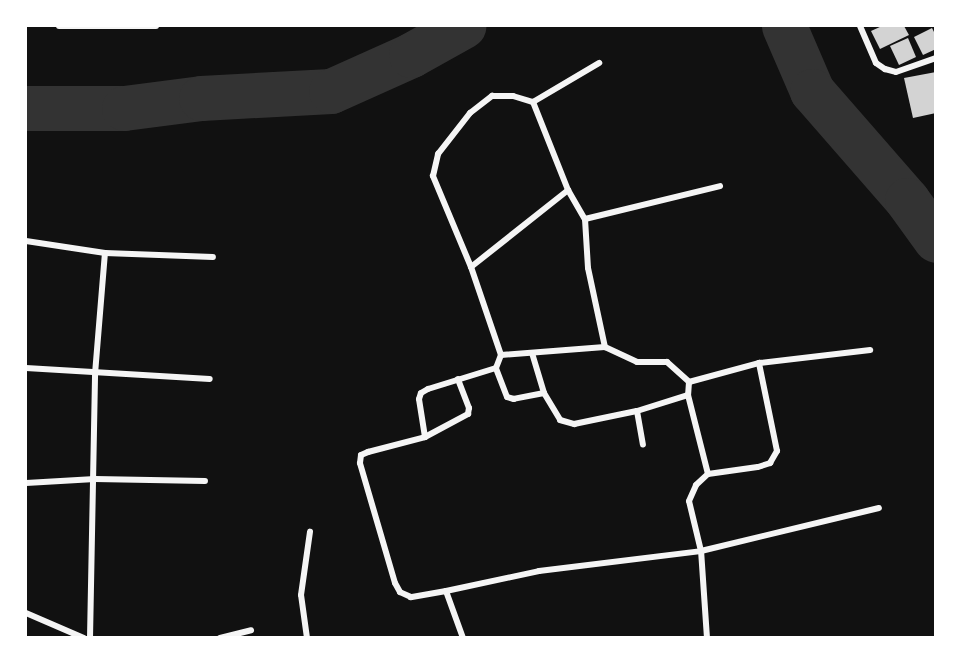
<!DOCTYPE html>
<html>
<head>
<meta charset="utf-8">
<style>
	body { margin:0 }
	#map { position:relative; width:961px; height:663px; overflow:hidden; background:#111; font-family:"Work Sans",sans-serif }
	div>[style] { position:absolute }
	.river>* { height:45px; margin:-22.5px; padding:0 22.5px; transform-origin:22.5px; border-radius:22.5px; background:#333 }
	.building>* { inset:0; background:#d3d3d3 }
	.minor>* { height:6px; margin:-3px; padding:0 3px; transform-origin:3px; border-radius:3px; background:#f5f5f5 }
	span { translate:-50% -50%; white-space:nowrap; text-align:center; line-height:1.15; -webkit-text-stroke:5px #fff; paint-order:stroke }
	.frame { position:absolute; inset:0; border:27px solid #fff; pointer-events:none }
</style>
</head>
<body>
<div id="map">
	<div class="river">
		<i style="left:784px;top:26px;width:71px;rotate:66.7deg"></i>
		<i style="left:812px;top:91px;width:145px;rotate:48.9deg"></i>
		<i style="left:907px;top:200px;width:49px;rotate:54.1deg"></i>
		<i style="left:26px;top:108px;width:98px"></i>
		<i style="left:124px;top:108px;width:78px;rotate:-7.4deg"></i>
		<i style="left:201px;top:98px;width:130px;rotate:-3.1deg"></i>
		<i style="left:331px;top:91px;width:88px;rotate:-24.2deg"></i>
		<i style="left:411px;top:55px;width:60px;rotate:-29.1deg"></i>
	</div>
	<div class="building">
		<i style="clip-path:polygon(882px 26px,904px 26px,909px 35px,880px 49px,871px 31px)"></i>
		<i style="clip-path:polygon(932px 28px,936px 36px,936px 49px,923px 55px,914px 37px)"></i>
		<i style="clip-path:polygon(908px 38px,916px 57px,899px 65px,890px 46px)"></i>
		<i style="clip-path:polygon(936px 72px,936px 113px,913px 118px,904px 78px)"></i>
	</div>
	<div class="minor">
		<i style="left:59px;top:26px;width:97px"></i>
		<i style="left:860px;top:26px;width:40px;rotate:66.6deg"></i>
		<i style="left:876px;top:63px;width:11px;rotate:34deg"></i>
		<i style="left:885px;top:69px;width:11px;rotate:15deg"></i>
		<i style="left:896px;top:72px;width:42px;rotate:-19.3deg"></i>
		<i style="left:568px;top:190px;width:95px;rotate:-111.7deg"></i>
		<i style="left:533px;top:102px;width:77px;rotate:-30.6deg"></i>
		<i style="left:585px;top:219px;width:139px;rotate:-13.7deg"></i>
		<i style="left:26px;top:241px;width:80px;rotate:8.6deg"></i>
		<i style="left:471px;top:267px;width:99px;rotate:-112.7deg"></i>
		<i style="left:433px;top:176px;width:23px;rotate:-77deg"></i>
		<i style="left:438px;top:154px;width:52px;rotate:-52deg"></i>
		<i style="left:470px;top:113px;width:28px;rotate:-38deg"></i>
		<i style="left:492px;top:96px;width:21px"></i>
		<i style="left:513px;top:96px;width:21px;rotate:17deg"></i>
		<i style="left:532px;top:353px;width:42px;rotate:73.3deg"></i>
		<i style="left:544px;top:393px;width:31px;rotate:59deg"></i>
		<i style="left:560px;top:420px;width:15px;rotate:16deg"></i>
		<i style="left:574px;top:424px;width:64px;rotate:-11.7deg"></i>
		<i style="left:637px;top:411px;width:53px;rotate:-17.4deg"></i>
		<i style="left:501px;top:355px;width:104px;rotate:-4.4deg"></i>
		<i style="left:605px;top:347px;width:35px;rotate:25deg"></i>
		<i style="left:637px;top:362px;width:30px"></i>
		<i style="left:667px;top:362px;width:30px;rotate:42deg"></i>
		<i style="left:689px;top:382px;width:73px;rotate:-15.2deg"></i>
		<i style="left:759px;top:363px;width:112px;rotate:-6.7deg"></i>
		<i style="left:26px;top:368px;width:184px;rotate:3.4deg"></i>
		<i style="left:689px;top:382px;width:13px;rotate:94deg"></i>
		<i style="left:688px;top:395px;width:81px;rotate:75.8deg"></i>
		<i style="left:544px;top:393px;width:31px;rotate:169deg"></i>
		<i style="left:514px;top:399px;width:7px;rotate:-164deg"></i>
		<i style="left:507px;top:397px;width:31px;rotate:-111deg"></i>
		<i style="left:496px;top:368px;width:14px;rotate:-69deg"></i>
		<i style="left:501px;top:355px;width:93px;rotate:-108.8deg"></i>
		<i style="left:471px;top:267px;width:124px;rotate:-38.4deg"></i>
		<i style="left:568px;top:190px;width:34px;rotate:60deg"></i>
		<i style="left:585px;top:219px;width:49px;rotate:86.5deg"></i>
		<i style="left:588px;top:268px;width:81px;rotate:77.9deg"></i>
		<i style="left:637px;top:411px;width:34px;rotate:80deg"></i>
		<i style="left:425px;top:437px;width:38px;rotate:-99deg"></i>
		<i style="left:419px;top:399px;width:6px;rotate:-72deg"></i>
		<i style="left:421px;top:393px;width:8px;rotate:-30deg"></i>
		<i style="left:428px;top:389px;width:71px;rotate:-17.2deg"></i>
		<i style="left:26px;top:483px;width:69px;rotate:-3.3deg"></i>
		<i style="left:95px;top:479px;width:110px;rotate:1deg"></i>
		<i style="left:446px;top:591px;width:36px;rotate:170deg"></i>
		<i style="left:411px;top:597px;width:12px;rotate:-156deg"></i>
		<i style="left:400px;top:592px;width:10px;rotate:-119deg"></i>
		<i style="left:395px;top:583px;width:125px;rotate:-106.3deg"></i>
		<i style="left:360px;top:463px;width:8px;rotate:-83deg"></i>
		<i style="left:361px;top:455px;width:8px;rotate:-23deg"></i>
		<i style="left:368px;top:452px;width:59px;rotate:-14.7deg"></i>
		<i style="left:425px;top:437px;width:49px;rotate:-28.1deg"></i>
		<i style="left:468px;top:414px;width:6px;rotate:-81deg"></i>
		<i style="left:469px;top:408px;width:31px;rotate:-111deg"></i>
		<i style="left:26px;top:613px;width:63px;rotate:23.3deg"></i>
		<i style="left:90px;top:638px;width:264px;rotate:-88.9deg"></i>
		<i style="left:95px;top:374px;width:121px;rotate:-85.3deg"></i>
		<i style="left:105px;top:253px;width:108px;rotate:2.1deg"></i>
		<i style="left:220px;top:638px;width:32px;rotate:-14deg"></i>
		<i style="left:307px;top:638px;width:43px;rotate:-97.9deg"></i>
		<i style="left:301px;top:595px;width:64px;rotate:-81.9deg"></i>
		<i style="left:463px;top:638px;width:50px;rotate:-109.9deg"></i>
		<i style="left:446px;top:591px;width:95px;rotate:-12.1deg"></i>
		<i style="left:539px;top:571px;width:163px;rotate:-7deg"></i>
		<i style="left:701px;top:551px;width:51px;rotate:-103.5deg"></i>
		<i style="left:689px;top:501px;width:17px;rotate:-66deg"></i>
		<i style="left:696px;top:485px;width:16px;rotate:-43deg"></i>
		<i style="left:708px;top:474px;width:50px;rotate:-8deg"></i>
		<i style="left:758px;top:467px;width:13px;rotate:-18deg"></i>
		<i style="left:770px;top:463px;width:14px;rotate:-60deg"></i>
		<i style="left:777px;top:451px;width:90px;rotate:-101.6deg"></i>
		<i style="left:707px;top:638px;width:87px;rotate:-93.9deg"></i>
		<i style="left:701px;top:551px;width:183px;rotate:-13.6deg"></i>
	</div>
	<div class="frame"></div>
</div>
</body>
</html>
